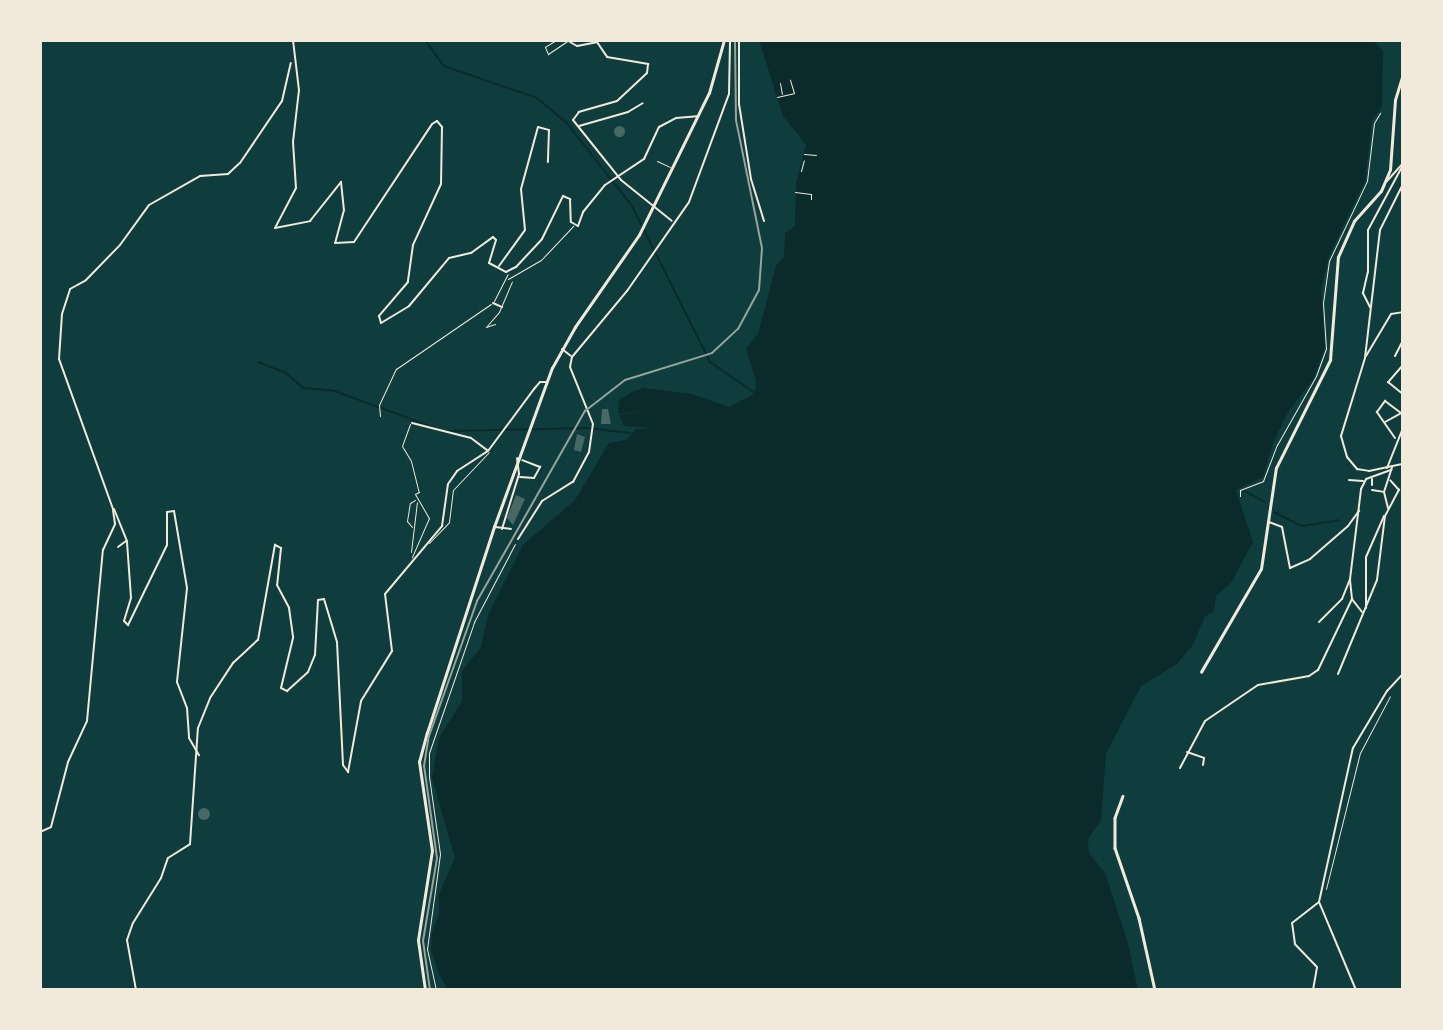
<!DOCTYPE html>
<html>
<head>
<meta charset="utf-8">
<style>
	body { margin:0 }
	#map { position:relative; width:1443px; height:1030px; overflow:hidden; background:#0f3d3e; font-family:"Titillium Web",sans-serif }
	div>[style] { position:absolute }
	.water>* { inset:0; background:#0a2a2b }
	.stream>* { height:2px; margin:-1px; padding:0 1px; transform-origin:1px; border-radius:1px; background:#0a2a2b }
	.building>* { inset:0; background:#486865 }
	.round { border-radius:50% }
	.path>* { height:1px; margin:-0.5px; padding:0 0.5px; transform-origin:0.5px; border-radius:0.5px; background:#f1e9da }
	.service>* { height:1px; margin:-0.5px; padding:0 0.5px; transform-origin:0.5px; border-radius:0.5px; background:#f1e9da }
	.minor>* { height:2px; margin:-1px; padding:0 1px; transform-origin:1px; border-radius:1px; background:#f1e9da }
	.tertiary>* { height:2px; margin:-1px; padding:0 1px; transform-origin:1px; border-radius:1px; background:#f1e9da }
	.secondary>* { height:2.5px; margin:-1.25px; padding:0 1.25px; transform-origin:1.25px; border-radius:1.25px; background:#f1e9da }
	.primary>* { height:2.5px; margin:-1.25px; padding:0 1.25px; transform-origin:1.25px; border-radius:1.25px; background:#f1e9da }
	.rail>* { height:2px; margin:-1px; padding:0 1px; transform-origin:1px; border-radius:1px; background:#97a49c }
	span { translate:-50% -50%; white-space:nowrap; text-align:center; line-height:1.15; -webkit-text-stroke:7px #f1e9da; paint-order:stroke }
	.frame { position:absolute; inset:0; border:42px solid #f1e9da; pointer-events:none }
</style>
</head>
<body>
<div id="map">
	<div class="water">
		<i style="clip-path:polygon(759px 40px,1373px 40px,1383px 51px,1382px 107px,1372px 120px,1365px 181px,1329px 256px,1321px 289px,1325px 348px,1313px 380px,1289px 410px,1273px 443px,1263px 477px,1236px 490px,1253px 542px,1231px 583px,1216px 596px,1214px 611px,1205px 617px,1192px 646px,1177px 664px,1141px 686px,1106px 754px,1101px 820px,1088px 839px,1089px 853px,1105px 873px,1127px 940px,1138px 990px,448px 990px,439px 974px,431px 950px,432px 932px,439px 915px,439px 894px,455px 858px,432px 778px,439px 738px,462px 701px,462px 671px,481px 647px,488px 615px,523px 545px,575px 500px,609px 443px,626px 440px,636px 429px,654px 428px,624px 426px,619px 415px,647px 410px,618px 414px,619px 400px,632px 392px,643px 388px,692px 394px,730px 407px,755px 393px,756px 381px,746px 349px,758px 334px,776px 266px,784px 256px,785px 233px,795px 226px,796px 183px,806px 145px,783px 116px)"></i>
	</div>
	<div class="stream">
		<i style="left:425px;top:40px;width:32px;rotate:54deg"></i>
		<i style="left:444px;top:66px;width:98px;rotate:19deg"></i>
		<i style="left:537px;top:98px;width:38px;rotate:40deg"></i>
		<i style="left:566px;top:122px;width:107px;rotate:51.8deg"></i>
		<i style="left:632px;top:206px;width:174px;rotate:63.4deg"></i>
		<i style="left:710px;top:362px;width:55px;rotate:34.6deg"></i>
		<i style="left:258px;top:362px;width:30px;rotate:21deg"></i>
		<i style="left:286px;top:373px;width:23px;rotate:41deg"></i>
		<i style="left:303px;top:388px;width:32px;rotate:5deg"></i>
		<i style="left:335px;top:391px;width:110px;rotate:20.3deg"></i>
		<i style="left:447px;top:431px;width:141px;rotate:-1.2deg"></i>
		<i style="left:588px;top:428px;width:42px;rotate:6.8deg"></i>
		<i style="left:1243px;top:490px;width:25px;rotate:29deg"></i>
		<i style="left:1274px;top:512px;width:31px;rotate:27deg"></i>
		<i style="left:1302px;top:526px;width:37px;rotate:-9deg"></i>
	</div>
	<div class="building">
		<i class="round" style="left:613.5px;top:125.5px;width:11px;height:11px"></i>
		<i style="clip-path:polygon(602px 409px,608px 409px,611px 424px,601px 424px)"></i>
		<i style="clip-path:polygon(577px 434px,585px 437px,581px 452px,574px 450px)"></i>
		<i style="clip-path:polygon(516px 495px,525px 499px,513px 525px,507px 518px)"></i>
		<i class="round" style="left:198px;top:808px;width:12px;height:12px"></i>
	</div>
	<div class="path">
		<i style="left:780px;top:83px;width:11px;rotate:80deg"></i>
		<i style="left:777px;top:97px;width:17px;rotate:-13deg"></i>
		<i style="left:794px;top:93px;width:14px;rotate:-107deg"></i>
		<i style="left:804px;top:154px;width:12px;rotate:5deg"></i>
		<i style="left:801px;top:171px;width:11px;rotate:-75deg"></i>
		<i style="left:795px;top:192px;width:16px;rotate:7deg"></i>
		<i style="left:811px;top:194px;width:5px;rotate:90deg"></i>
		<i style="left:1240px;top:496px;width:6px;rotate:-90deg"></i>
		<i style="left:1240px;top:490px;width:25px;rotate:-21deg"></i>
		<i style="left:1263px;top:481px;width:39px;rotate:-69deg"></i>
		<i style="left:1277px;top:445px;width:79px;rotate:-60.5deg"></i>
		<i style="left:1316px;top:376px;width:29px;rotate:-70deg"></i>
		<i style="left:1326px;top:349px;width:46px;rotate:-93.7deg"></i>
		<i style="left:1323px;top:303px;width:42px;rotate:-81.9deg"></i>
		<i style="left:1329px;top:261px;width:89px;rotate:-64.6deg"></i>
		<i style="left:1367px;top:181px;width:58px;rotate:-83.1deg"></i>
		<i style="left:1374px;top:123px;width:12px;rotate:-59deg"></i>
		<i style="left:1326px;top:889px;width:140px;rotate:-76deg"></i>
		<i style="left:1360px;top:753px;width:64px;rotate:-62.2deg"></i>
		<i style="left:436px;top:990px;width:42px;rotate:-102.4deg"></i>
		<i style="left:427px;top:949px;width:96px;rotate:-82.2deg"></i>
		<i style="left:440px;top:854px;width:78px;rotate:-98.1deg"></i>
		<i style="left:429px;top:777px;width:24px;rotate:-90deg"></i>
		<i style="left:429px;top:753px;width:139px;rotate:-71deg"></i>
		<i style="left:474px;top:622px;width:88px;rotate:-62.3deg"></i>
	</div>
	<div class="service">
		<i style="left:556px;top:40px;width:13px;rotate:148deg"></i>
		<i style="left:545px;top:47px;width:8px;rotate:67deg"></i>
		<i style="left:548px;top:54px;width:25px;rotate:-34deg"></i>
		<i style="left:657px;top:161px;width:14px;rotate:25deg"></i>
		<i style="left:508px;top:279px;width:38px;rotate:-30deg"></i>
		<i style="left:541px;top:260px;width:47px;rotate:-46.7deg"></i>
		<i style="left:494px;top:301px;width:30px;rotate:-63deg"></i>
		<i style="left:495px;top:324px;width:9px;rotate:162deg"></i>
		<i style="left:486px;top:327px;width:20px;rotate:-49deg"></i>
		<i style="left:499px;top:312px;width:33px;rotate:-67deg"></i>
		<i style="left:380px;top:416px;width:11px;rotate:-95deg"></i>
		<i style="left:379px;top:405px;width:40px;rotate:-65deg"></i>
		<i style="left:396px;top:369px;width:115px;rotate:-34.4deg"></i>
		<i style="left:410px;top:424px;width:23px;rotate:110deg"></i>
		<i style="left:402px;top:446px;width:17px;rotate:59deg"></i>
		<i style="left:411px;top:461px;width:32px;rotate:76deg"></i>
		<i style="left:419px;top:492px;width:4px;rotate:153deg"></i>
		<i style="left:415px;top:494px;width:28px;rotate:60deg"></i>
		<i style="left:429px;top:518px;width:43px;rotate:113.6deg"></i>
		<i style="left:412px;top:527px;width:8px;rotate:-130deg"></i>
		<i style="left:407px;top:521px;width:18px;rotate:-81deg"></i>
		<i style="left:410px;top:503px;width:6px;rotate:-31deg"></i>
		<i style="left:429px;top:543px;width:29px;rotate:-46deg"></i>
		<i style="left:449px;top:522px;width:32px;rotate:-83deg"></i>
		<i style="left:453px;top:490px;width:52px;rotate:-46.5deg"></i>
		<i style="left:411px;top:552px;width:50px;rotate:-83.2deg"></i>
	</div>
	<div class="minor">
		<i style="left:293px;top:40px;width:50px;rotate:83.2deg"></i>
		<i style="left:299px;top:90px;width:52px;rotate:96.6deg"></i>
		<i style="left:293px;top:142px;width:46px;rotate:86.3deg"></i>
		<i style="left:296px;top:188px;width:45px;rotate:117.7deg"></i>
		<i style="left:275px;top:228px;width:36px;rotate:-11deg"></i>
		<i style="left:310px;top:221px;width:50px;rotate:-51.5deg"></i>
		<i style="left:341px;top:182px;width:28px;rotate:84deg"></i>
		<i style="left:344px;top:210px;width:34px;rotate:105deg"></i>
		<i style="left:335px;top:243px;width:19px;rotate:-3deg"></i>
		<i style="left:354px;top:242px;width:141px;rotate:-56.5deg"></i>
		<i style="left:432px;top:124px;width:6px;rotate:-31deg"></i>
		<i style="left:437px;top:121px;width:8px;rotate:50deg"></i>
		<i style="left:442px;top:127px;width:57px;rotate:91deg"></i>
		<i style="left:441px;top:184px;width:67px;rotate:114.7deg"></i>
		<i style="left:413px;top:245px;width:37px;rotate:98deg"></i>
		<i style="left:408px;top:282px;width:45px;rotate:130.5deg"></i>
		<i style="left:379px;top:316px;width:7px;rotate:74deg"></i>
		<i style="left:381px;top:323px;width:33px;rotate:-31deg"></i>
		<i style="left:409px;top:306px;width:62px;rotate:-50.2deg"></i>
		<i style="left:449px;top:258px;width:23px;rotate:-13deg"></i>
		<i style="left:471px;top:253px;width:27px;rotate:-36deg"></i>
		<i style="left:493px;top:237px;width:4px;rotate:45deg"></i>
		<i style="left:496px;top:240px;width:24px;rotate:107deg"></i>
		<i style="left:489px;top:263px;width:19px;rotate:28deg"></i>
		<i style="left:506px;top:272px;width:11px;rotate:-27deg"></i>
		<i style="left:516px;top:267px;width:38px;rotate:-47deg"></i>
		<i style="left:542px;top:239px;width:48px;rotate:-64deg"></i>
		<i style="left:563px;top:196px;width:8px;rotate:23deg"></i>
		<i style="left:570px;top:199px;width:23px;rotate:88deg"></i>
		<i style="left:571px;top:222px;width:8px;rotate:30deg"></i>
		<i style="left:578px;top:226px;width:15px;rotate:-70deg"></i>
		<i style="left:583px;top:212px;width:35px;rotate:-51deg"></i>
		<i style="left:605px;top:185px;width:47px;rotate:-33.7deg"></i>
		<i style="left:644px;top:159px;width:35px;rotate:-65deg"></i>
		<i style="left:659px;top:127px;width:19px;rotate:-28deg"></i>
		<i style="left:676px;top:118px;width:21px;rotate:-5deg"></i>
		<i style="left:739px;top:40px;width:64px;rotate:90deg"></i>
		<i style="left:739px;top:104px;width:76px;rotate:80.9deg"></i>
		<i style="left:751px;top:179px;width:44px;rotate:72.8deg"></i>
		<i style="left:570px;top:42px;width:8px;rotate:30deg"></i>
		<i style="left:577px;top:46px;width:20px;rotate:-11deg"></i>
		<i style="left:597px;top:42px;width:18px;rotate:56deg"></i>
		<i style="left:607px;top:57px;width:42px;rotate:9.7deg"></i>
		<i style="left:648px;top:64px;width:9px;rotate:96deg"></i>
		<i style="left:647px;top:73px;width:41px;rotate:137deg"></i>
		<i style="left:617px;top:101px;width:40px;rotate:164deg"></i>
		<i style="left:579px;top:112px;width:10px;rotate:127deg"></i>
		<i style="left:573px;top:120px;width:77px;rotate:51.3deg"></i>
		<i style="left:621px;top:180px;width:65px;rotate:38.8deg"></i>
		<i style="left:579px;top:126px;width:51px;rotate:-15.9deg"></i>
		<i style="left:628px;top:112px;width:17px;rotate:-31deg"></i>
		<i style="left:1387px;top:181px;width:24px;rotate:-48deg"></i>
		<i style="left:499px;top:266px;width:44px;rotate:-54.2deg"></i>
		<i style="left:525px;top:230px;width:41px;rotate:-95.6deg"></i>
		<i style="left:521px;top:189px;width:64px;rotate:-74.7deg"></i>
		<i style="left:538px;top:127px;width:11px;rotate:15deg"></i>
		<i style="left:549px;top:130px;width:32px;rotate:92deg"></i>
		<i style="left:493px;top:303px;width:10px;rotate:24deg"></i>
		<i style="left:1370px;top:307px;width:16px;rotate:-117deg"></i>
		<i style="left:1363px;top:293px;width:22px;rotate:-77deg"></i>
		<i style="left:1368px;top:272px;width:42px;rotate:-90deg"></i>
		<i style="left:1368px;top:230px;width:74px;rotate:-61.7deg"></i>
		<i style="left:562px;top:349px;width:11px;rotate:38deg"></i>
		<i style="left:1366px;top:356px;width:49px;rotate:-59.2deg"></i>
		<i style="left:1391px;top:314px;width:12px;rotate:-9deg"></i>
		<i style="left:1395px;top:356px;width:18px;rotate:-63deg"></i>
		<i style="left:572px;top:357px;width:86px;rotate:-50.2deg"></i>
		<i style="left:627px;top:291px;width:108px;rotate:-55.1deg"></i>
		<i style="left:689px;top:202px;width:115px;rotate:-69.7deg"></i>
		<i style="left:729px;top:94px;width:54px;rotate:-88.9deg"></i>
		<i style="left:1403px;top:365px;width:23px;rotate:131deg"></i>
		<i style="left:1388px;top:382px;width:19px;rotate:39deg"></i>
		<i style="left:1385px;top:422px;width:21px;rotate:-29deg"></i>
		<i style="left:412px;top:423px;width:61px;rotate:14.3deg"></i>
		<i style="left:471px;top:438px;width:21px;rotate:37deg"></i>
		<i style="left:1395px;top:438px;width:32px;rotate:-125deg"></i>
		<i style="left:1377px;top:412px;width:14px;rotate:-54deg"></i>
		<i style="left:1385px;top:401px;width:20px;rotate:37deg"></i>
		<i style="left:1387px;top:468px;width:43px;rotate:-68.2deg"></i>
		<i style="left:520px;top:477px;width:14px;rotate:4deg"></i>
		<i style="left:534px;top:478px;width:13px;rotate:-61deg"></i>
		<i style="left:540px;top:467px;width:19px;rotate:-159deg"></i>
		<i style="left:1349px;top:480px;width:14px;rotate:4deg"></i>
		<i style="left:1372px;top:485px;width:6px;rotate:-90deg"></i>
		<i style="left:1372px;top:490px;width:12px;rotate:9deg"></i>
		<i style="left:1388px;top:508px;width:16px;rotate:-104deg"></i>
		<i style="left:1384px;top:492px;width:26px;rotate:-72deg"></i>
		<i style="left:114px;top:509px;width:35px;rotate:68deg"></i>
		<i style="left:127px;top:542px;width:56px;rotate:85.9deg"></i>
		<i style="left:131px;top:598px;width:24px;rotate:107deg"></i>
		<i style="left:124px;top:621px;width:6px;rotate:45deg"></i>
		<i style="left:128px;top:625px;width:89px;rotate:-64deg"></i>
		<i style="left:167px;top:545px;width:33px;rotate:-90deg"></i>
		<i style="left:167px;top:512px;width:7px;rotate:-8deg"></i>
		<i style="left:174px;top:511px;width:78px;rotate:80.4deg"></i>
		<i style="left:187px;top:588px;width:95px;rotate:96.1deg"></i>
		<i style="left:177px;top:682px;width:28px;rotate:69deg"></i>
		<i style="left:187px;top:708px;width:30px;rotate:86deg"></i>
		<i style="left:189px;top:738px;width:20px;rotate:60deg"></i>
		<i style="left:1269px;top:522px;width:14px;rotate:21deg"></i>
		<i style="left:1282px;top:527px;width:42px;rotate:79deg"></i>
		<i style="left:1290px;top:568px;width:22px;rotate:-24deg"></i>
		<i style="left:1310px;top:559px;width:50px;rotate:-41deg"></i>
		<i style="left:1348px;top:526px;width:19px;rotate:-54deg"></i>
		<i style="left:495px;top:527px;width:16px;rotate:7deg"></i>
		<i style="left:502px;top:529px;width:58px;rotate:-72.8deg"></i>
		<i style="left:519px;top:474px;width:16px;rotate:-97deg"></i>
		<i style="left:518px;top:539px;width:45px;rotate:-57.7deg"></i>
		<i style="left:542px;top:501px;width:36px;rotate:-32deg"></i>
		<i style="left:573px;top:482px;width:34px;rotate:-62deg"></i>
		<i style="left:589px;top:452px;width:28px;rotate:-82deg"></i>
		<i style="left:593px;top:424px;width:61px;rotate:-112deg"></i>
		<i style="left:570px;top:367px;width:10px;rotate:-79deg"></i>
		<i style="left:118px;top:547px;width:10px;rotate:-37deg"></i>
		<i style="left:1366px;top:608px;width:51px;rotate:-90deg"></i>
		<i style="left:1366px;top:557px;width:45px;rotate:-66.3deg"></i>
		<i style="left:1362px;top:612px;width:16px;rotate:-128deg"></i>
		<i style="left:1352px;top:599px;width:20px;rotate:-96deg"></i>
		<i style="left:1350px;top:579px;width:91px;rotate:-83deg"></i>
		<i style="left:1361px;top:489px;width:11px;rotate:-63deg"></i>
		<i style="left:1366px;top:479px;width:27px;rotate:-20deg"></i>
		<i style="left:1319px;top:622px;width:33px;rotate:-45deg"></i>
		<i style="left:1342px;top:599px;width:22px;rotate:-68deg"></i>
		<i style="left:1338px;top:674px;width:102px;rotate:-67.5deg"></i>
		<i style="left:1377px;top:580px;width:64px;rotate:-82.9deg"></i>
		<i style="left:1385px;top:516px;width:30px;rotate:-62deg"></i>
		<i style="left:1399px;top:490px;width:13px;rotate:-132deg"></i>
		<i style="left:1187px;top:752px;width:18px;rotate:19deg"></i>
		<i style="left:1204px;top:758px;width:7px;rotate:98deg"></i>
		<i style="left:1180px;top:768px;width:53px;rotate:-62deg"></i>
		<i style="left:1205px;top:721px;width:64px;rotate:-34.2deg"></i>
		<i style="left:1258px;top:685px;width:52px;rotate:-10deg"></i>
		<i style="left:1309px;top:676px;width:11px;rotate:-34deg"></i>
		<i style="left:1318px;top:670px;width:79px;rotate:-64.4deg"></i>
		<i style="left:40px;top:832px;width:12px;rotate:-24deg"></i>
		<i style="left:51px;top:827px;width:67px;rotate:-75.3deg"></i>
		<i style="left:68px;top:762px;width:45px;rotate:-65.1deg"></i>
		<i style="left:87px;top:721px;width:172px;rotate:-84.7deg"></i>
		<i style="left:103px;top:550px;width:29px;rotate:-65deg"></i>
		<i style="left:115px;top:524px;width:15px;rotate:-98deg"></i>
		<i style="left:113px;top:509px;width:159px;rotate:-109.8deg"></i>
		<i style="left:59px;top:359px;width:45px;rotate:-86.2deg"></i>
		<i style="left:62px;top:314px;width:26px;rotate:-72deg"></i>
		<i style="left:70px;top:289px;width:18px;rotate:-29deg"></i>
		<i style="left:86px;top:280px;width:49px;rotate:-45.8deg"></i>
		<i style="left:120px;top:245px;width:49px;rotate:-54.1deg"></i>
		<i style="left:149px;top:205px;width:59px;rotate:-29.6deg"></i>
		<i style="left:200px;top:176px;width:28px;rotate:-4deg"></i>
		<i style="left:228px;top:174px;width:16px;rotate:-43deg"></i>
		<i style="left:240px;top:163px;width:75px;rotate:-55.9deg"></i>
		<i style="left:282px;top:101px;width:39px;rotate:-77deg"></i>
		<i style="left:136px;top:990px;width:51px;rotate:-100.2deg"></i>
		<i style="left:127px;top:940px;width:18px;rotate:-71deg"></i>
		<i style="left:133px;top:923px;width:53px;rotate:-58.1deg"></i>
		<i style="left:161px;top:878px;width:21px;rotate:-71deg"></i>
		<i style="left:168px;top:858px;width:26px;rotate:-32deg"></i>
		<i style="left:190px;top:844px;width:116px;rotate:-86.1deg"></i>
		<i style="left:198px;top:728px;width:32px;rotate:-68deg"></i>
		<i style="left:210px;top:698px;width:42px;rotate:-56.7deg"></i>
		<i style="left:233px;top:663px;width:34px;rotate:-43deg"></i>
		<i style="left:258px;top:640px;width:97px;rotate:-79.9deg"></i>
		<i style="left:275px;top:545px;width:7px;rotate:27deg"></i>
		<i style="left:281px;top:548px;width:37px;rotate:96deg"></i>
		<i style="left:277px;top:585px;width:26px;rotate:62deg"></i>
		<i style="left:289px;top:608px;width:30px;rotate:82deg"></i>
		<i style="left:293px;top:638px;width:51px;rotate:103.5deg"></i>
		<i style="left:281px;top:688px;width:7px;rotate:27deg"></i>
		<i style="left:287px;top:691px;width:28px;rotate:-42deg"></i>
		<i style="left:308px;top:672px;width:18px;rotate:-68deg"></i>
		<i style="left:315px;top:655px;width:55px;rotate:-86.9deg"></i>
		<i style="left:318px;top:600px;width:6px;rotate:-9deg"></i>
		<i style="left:324px;top:599px;width:45px;rotate:73.2deg"></i>
		<i style="left:337px;top:642px;width:123px;rotate:87.2deg"></i>
		<i style="left:343px;top:765px;width:9px;rotate:54deg"></i>
		<i style="left:348px;top:772px;width:72px;rotate:-79.6deg"></i>
		<i style="left:361px;top:701px;width:59px;rotate:-58.2deg"></i>
		<i style="left:392px;top:651px;width:57px;rotate:-97deg"></i>
		<i style="left:385px;top:594px;width:89px;rotate:-50deg"></i>
		<i style="left:442px;top:526px;width:42px;rotate:-81.9deg"></i>
		<i style="left:448px;top:484px;width:16px;rotate:-55deg"></i>
		<i style="left:457px;top:471px;width:37px;rotate:-33deg"></i>
		<i style="left:488px;top:451px;width:77px;rotate:-53.4deg"></i>
		<i style="left:534px;top:389px;width:9px;rotate:-49deg"></i>
		<i style="left:540px;top:382px;width:6px"></i>
		<i style="left:1313px;top:990px;width:23px;rotate:-80deg"></i>
		<i style="left:1317px;top:967px;width:32px;rotate:-134deg"></i>
		<i style="left:1295px;top:944px;width:21px;rotate:-98deg"></i>
		<i style="left:1292px;top:923px;width:33px;rotate:-38deg"></i>
		<i style="left:1356px;top:990px;width:95px;rotate:-112.8deg"></i>
		<i style="left:1319px;top:902px;width:158px;rotate:-77.6deg"></i>
		<i style="left:1353px;top:748px;width:66px;rotate:-59.2deg"></i>
		<i style="left:1387px;top:691px;width:23px;rotate:-47deg"></i>
	</div>
	<div class="tertiary">
		<i style="left:1403px;top:184px;width:51px;rotate:116.6deg"></i>
		<i style="left:1380px;top:230px;width:129px;rotate:96.7deg"></i>
		<i style="left:1365px;top:358px;width:82px;rotate:107.1deg"></i>
		<i style="left:1341px;top:436px;width:22px;rotate:74deg"></i>
		<i style="left:1347px;top:457px;width:16px;rotate:50deg"></i>
		<i style="left:1357px;top:469px;width:12px;rotate:9deg"></i>
		<i style="left:1369px;top:471px;width:35px;rotate:-12deg"></i>
	</div>
	<div class="secondary">
		<i style="left:425px;top:990px;width:50px;rotate:-98deg"></i>
		<i style="left:418px;top:940px;width:90px;rotate:-81.1deg"></i>
		<i style="left:432px;top:851px;width:90px;rotate:-98.3deg"></i>
		<i style="left:419px;top:762px;width:30px;rotate:-75deg"></i>
		<i style="left:427px;top:733px;width:217px;rotate:-72deg"></i>
		<i style="left:494px;top:527px;width:169px;rotate:-70deg"></i>
		<i style="left:552px;top:368px;width:47px;rotate:-60.7deg"></i>
		<i style="left:575px;top:327px;width:112px;rotate:-55.2deg"></i>
		<i style="left:639px;top:235px;width:158px;rotate:-63.8deg"></i>
		<i style="left:709px;top:93px;width:55px;rotate:-74.2deg"></i>
	</div>
	<div class="primary">
		<i style="left:1201px;top:672px;width:119px;rotate:-59.8deg"></i>
		<i style="left:1261px;top:569px;width:102px;rotate:-81.6deg"></i>
		<i style="left:1276px;top:468px;width:121px;rotate:-63.4deg"></i>
		<i style="left:1330px;top:360px;width:103px;rotate:-85.6deg"></i>
		<i style="left:1338px;top:257px;width:39px;rotate:-66deg"></i>
		<i style="left:1354px;top:221px;width:40px;rotate:-48deg"></i>
		<i style="left:1381px;top:191px;width:23px;rotate:-67deg"></i>
		<i style="left:1390px;top:170px;width:70px;rotate:-85.9deg"></i>
		<i style="left:1395px;top:100px;width:28px;rotate:-73deg"></i>
		<i style="left:1123px;top:796px;width:23px;rotate:110deg"></i>
		<i style="left:1115px;top:818px;width:30px;rotate:90deg"></i>
		<i style="left:1115px;top:848px;width:74px;rotate:71.1deg"></i>
		<i style="left:1139px;top:918px;width:74px;rotate:77.5deg"></i>
	</div>
	<div class="rail">
		<i style="left:430px;top:990px;width:49px;rotate:-98.1deg"></i>
		<i style="left:423px;top:941px;width:84px;rotate:-80.4deg"></i>
		<i style="left:437px;top:858px;width:93px;rotate:-98deg"></i>
		<i style="left:424px;top:766px;width:30px;rotate:-81deg"></i>
		<i style="left:429px;top:736px;width:143px;rotate:-70.4deg"></i>
		<i style="left:477px;top:601px;width:219px;rotate:-60.4deg"></i>
		<i style="left:585px;top:411px;width:51px;rotate:-37.8deg"></i>
		<i style="left:625px;top:380px;width:91px;rotate:-17.2deg"></i>
		<i style="left:712px;top:353px;width:35px;rotate:-43deg"></i>
		<i style="left:738px;top:329px;width:44px;rotate:-61.7deg"></i>
		<i style="left:759px;top:290px;width:42px;rotate:-85.9deg"></i>
		<i style="left:762px;top:248px;width:131px;rotate:-101.5deg"></i>
		<i style="left:736px;top:120px;width:80px;rotate:-90.7deg"></i>
	</div>
	<div class="frame"></div>
</div>
</body>
</html>
